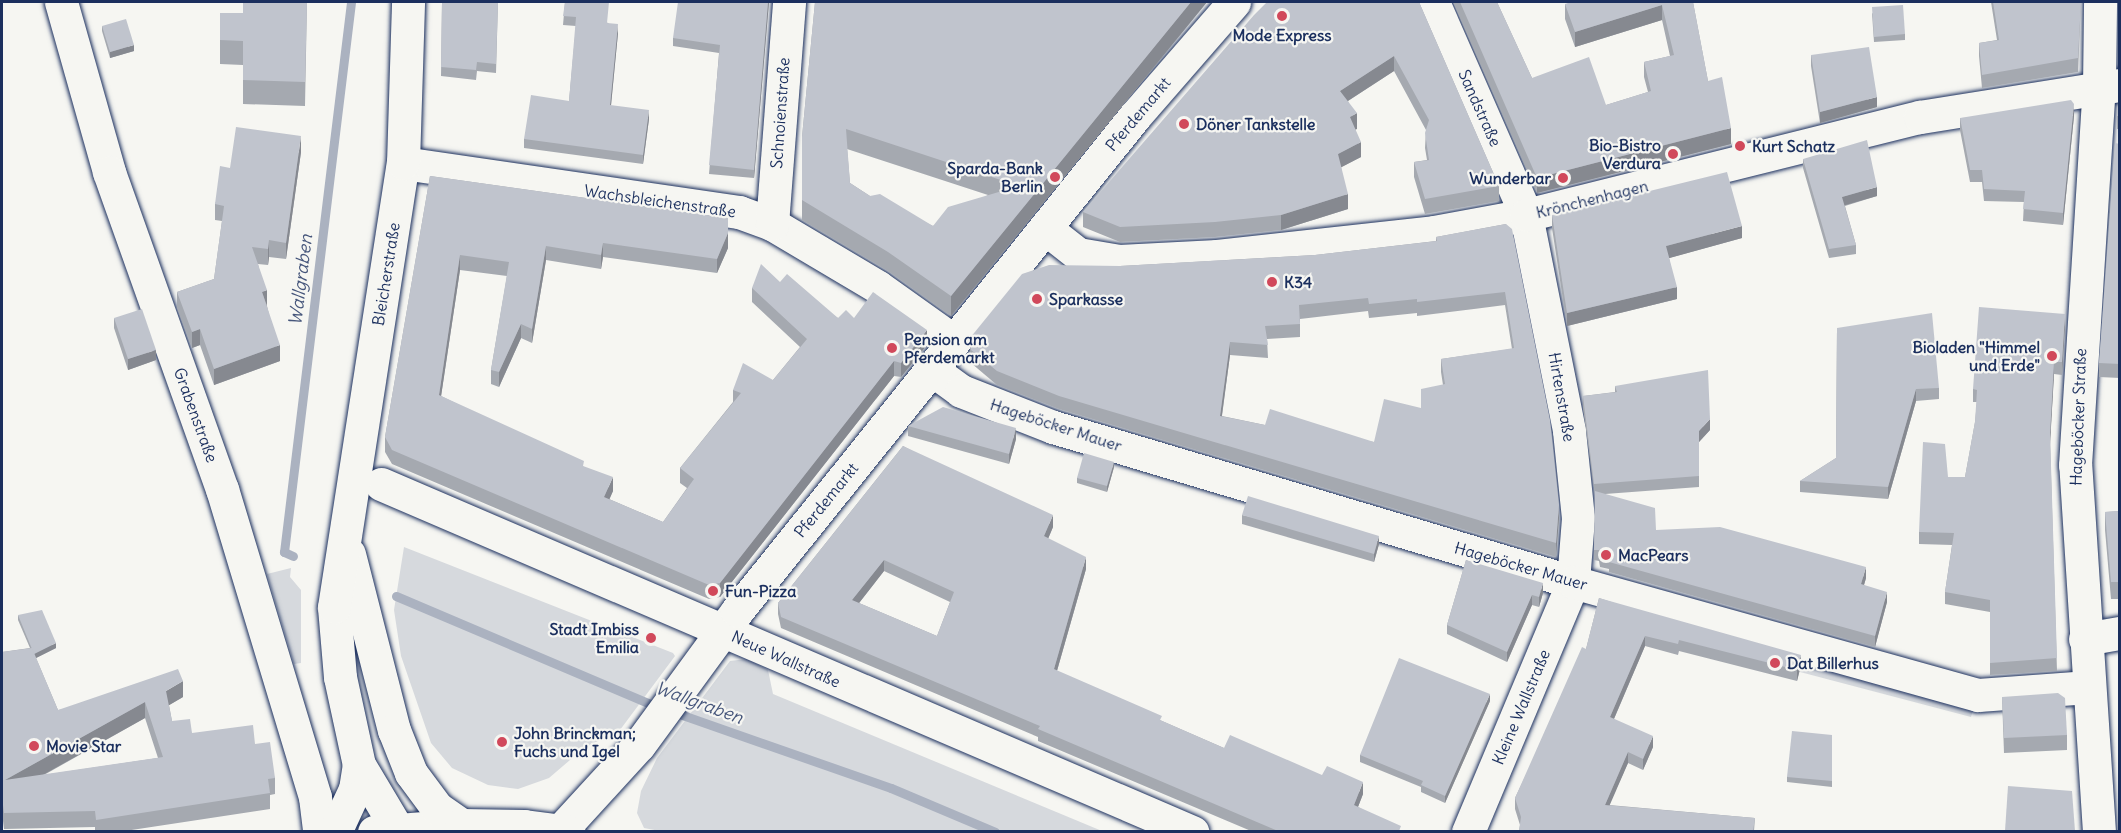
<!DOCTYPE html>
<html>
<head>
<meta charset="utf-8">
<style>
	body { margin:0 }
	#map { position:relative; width:2121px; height:833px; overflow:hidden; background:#f6f6f2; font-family:Delius,sans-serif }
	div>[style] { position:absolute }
	.green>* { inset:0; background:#d6d9dd }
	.stream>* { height:9px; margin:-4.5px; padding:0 4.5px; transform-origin:4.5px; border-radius:4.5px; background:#abb2c0 }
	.roads { filter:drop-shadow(0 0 2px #1b2f5e) drop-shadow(0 0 2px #1b2f5e) }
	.minor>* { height:33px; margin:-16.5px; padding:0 16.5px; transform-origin:16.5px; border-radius:16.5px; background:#f6f6f2 }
	.major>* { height:33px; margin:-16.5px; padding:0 16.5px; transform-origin:16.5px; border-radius:16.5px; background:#f6f6f2 }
	.wall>* { inset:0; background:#a5a9b0 }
	.shaded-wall>* { inset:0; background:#868990 }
	.building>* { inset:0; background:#c0c4cd }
	.dots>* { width:16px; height:16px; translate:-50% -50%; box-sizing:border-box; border:3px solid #f6f6f2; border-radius:50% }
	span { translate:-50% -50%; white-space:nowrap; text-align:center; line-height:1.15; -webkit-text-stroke:4.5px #f6f6f2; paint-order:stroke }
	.poi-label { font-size:16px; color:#1b2f5e; font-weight:700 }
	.left { translate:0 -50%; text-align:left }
	.right { translate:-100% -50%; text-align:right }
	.street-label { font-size:16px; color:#1b2f5e }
	.water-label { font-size:18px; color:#46567b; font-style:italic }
	.frame { position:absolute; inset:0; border:3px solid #1b2f5e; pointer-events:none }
</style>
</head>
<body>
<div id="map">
	<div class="green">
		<i style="clip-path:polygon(404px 547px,673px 653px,675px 656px,620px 730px,584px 748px,549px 778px,518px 789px,488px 785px,452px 768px,431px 743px,401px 656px,394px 610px)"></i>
		<i style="clip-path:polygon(291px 568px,290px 577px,301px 590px,301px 663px,294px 664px,267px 574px)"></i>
		<i style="clip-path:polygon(747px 659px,768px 670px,773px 694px,1102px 831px,665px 832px,644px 828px,637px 813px,641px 791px,657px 758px,730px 661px)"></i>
		<i style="clip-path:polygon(1804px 659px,1974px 705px,1971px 717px,1800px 672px)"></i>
	</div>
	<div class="stream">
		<i style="left:293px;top:556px;width:10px;rotate:-156deg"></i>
		<i style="left:284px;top:552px;width:554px;rotate:-83.05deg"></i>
		<i style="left:396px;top:596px;width:285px;rotate:23deg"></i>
		<i style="left:671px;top:711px;width:233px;rotate:19.3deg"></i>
		<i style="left:891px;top:788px;width:113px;rotate:22.9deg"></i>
	</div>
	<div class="roads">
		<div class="minor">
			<i style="left:61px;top:2px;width:177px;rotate:74.2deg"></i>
			<i style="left:109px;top:172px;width:337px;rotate:70.4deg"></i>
			<i style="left:222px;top:489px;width:322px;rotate:73.2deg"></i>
			<i style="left:315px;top:797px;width:35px;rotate:83deg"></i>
			<i style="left:1433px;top:2px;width:232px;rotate:66.4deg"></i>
			<i style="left:1526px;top:215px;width:220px;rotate:78.7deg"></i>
			<i style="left:1569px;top:431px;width:87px;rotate:84.1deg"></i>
			<i style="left:1578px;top:518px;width:64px;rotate:94.5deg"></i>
			<i style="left:1573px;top:582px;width:271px;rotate:112.8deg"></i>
			<i style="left:403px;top:163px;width:340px;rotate:8.3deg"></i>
			<i style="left:739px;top:212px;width:35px;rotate:20deg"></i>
			<i style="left:772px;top:224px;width:123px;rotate:30.7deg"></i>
			<i style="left:878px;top:287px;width:93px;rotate:35.4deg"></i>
			<i style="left:772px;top:224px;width:223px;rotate:-85.6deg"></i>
			<i style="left:1045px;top:228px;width:42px;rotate:38.2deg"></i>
			<i style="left:1078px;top:254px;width:42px;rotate:9.7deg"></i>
			<i style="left:1119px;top:261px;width:98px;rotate:-2.9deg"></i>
			<i style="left:1217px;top:256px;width:218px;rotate:-6.3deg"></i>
			<i style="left:1434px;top:232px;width:94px;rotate:-10.5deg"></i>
			<i style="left:1526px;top:215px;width:406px;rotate:-14deg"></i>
			<i style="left:1920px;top:117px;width:203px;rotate:-9.1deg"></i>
			<i style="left:931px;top:369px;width:37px;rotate:36deg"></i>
			<i style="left:961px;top:391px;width:99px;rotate:21.4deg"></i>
			<i style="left:1053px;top:427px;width:543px;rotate:16.6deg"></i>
			<i style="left:1573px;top:582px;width:420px;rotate:15.6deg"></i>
			<i style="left:1978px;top:695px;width:111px;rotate:-4.1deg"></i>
			<i style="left:381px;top:484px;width:883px;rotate:23.22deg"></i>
			<i style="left:2085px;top:639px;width:36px;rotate:-10deg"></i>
			<i style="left:561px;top:830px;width:115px;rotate:-47.5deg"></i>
			<i style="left:639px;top:745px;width:166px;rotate:-53.8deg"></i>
			<i style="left:737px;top:611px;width:635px;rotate:-51.2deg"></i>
			<i style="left:1135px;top:116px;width:151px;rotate:-49deg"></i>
			<i style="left:335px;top:832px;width:47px;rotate:-65.1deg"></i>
			<i style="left:355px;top:789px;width:24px;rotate:-81deg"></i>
			<i style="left:374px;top:832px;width:87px;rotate:-4.6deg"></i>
			<i style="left:2099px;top:832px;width:368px;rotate:-93.7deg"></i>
			<i style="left:2075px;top:465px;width:378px;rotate:-86.4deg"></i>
			<i style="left:2099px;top:88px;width:86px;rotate:-89.3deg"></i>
		</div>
		<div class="major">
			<i style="left:349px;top:554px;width:182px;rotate:75.7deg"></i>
			<i style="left:394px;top:730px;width:46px;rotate:68.4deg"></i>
			<i style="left:411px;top:773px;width:44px;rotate:53.4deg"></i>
			<i style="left:437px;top:808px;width:29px;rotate:35deg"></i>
			<i style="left:461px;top:825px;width:63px;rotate:0.9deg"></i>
			<i style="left:524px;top:826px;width:45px;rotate:7.6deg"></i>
			<i style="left:399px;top:832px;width:78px;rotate:-120.8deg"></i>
			<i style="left:359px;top:765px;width:90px;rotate:-102.2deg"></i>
			<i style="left:340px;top:677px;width:70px;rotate:-94.9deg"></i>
			<i style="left:334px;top:607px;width:449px;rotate:-81.2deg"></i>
			<i style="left:403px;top:163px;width:161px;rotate:-88.2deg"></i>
		</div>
	</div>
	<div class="wall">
		<i style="clip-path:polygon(307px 2px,305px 106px,243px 104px,243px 65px,220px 64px,220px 13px,243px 13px)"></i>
		<i style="clip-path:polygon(442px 2px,498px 2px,496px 73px,477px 71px,476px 80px,441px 76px)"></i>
		<i style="clip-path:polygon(565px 2px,608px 23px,618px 33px,611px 106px,649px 119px,643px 164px,524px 148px,524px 139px,569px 101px,576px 26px,563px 25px)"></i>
		<i style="clip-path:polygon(769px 2px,754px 178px,709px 174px,719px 53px,673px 46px,673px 38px)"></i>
		<i style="clip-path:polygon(evenodd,815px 2px,1207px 2px,951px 316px,888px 271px,802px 220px,802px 137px,815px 2px,847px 149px,988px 195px,933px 226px,870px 196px,850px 183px,847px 149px)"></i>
		<i style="clip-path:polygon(1419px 2px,1499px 186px,1499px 201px,1425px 214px,1414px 177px,1414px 162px,1427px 160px,1425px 148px,1426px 130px,1394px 71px,1348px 101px,1357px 129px,1355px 129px,1361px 157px,1341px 167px,1348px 209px,1281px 230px,1215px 237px,1120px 242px,1083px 227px,1083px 212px)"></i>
		<i style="clip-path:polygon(1453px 2px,1497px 2px,1532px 78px,1606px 105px,1648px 92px,1644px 77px,1644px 62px,1670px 56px,1662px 20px,1575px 47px,1565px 19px,1565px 4px,1693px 2px,1708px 81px,1731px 144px,1537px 193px)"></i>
		<i style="clip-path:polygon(1991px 2px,2081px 2px,2078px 72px,1982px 88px,1979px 56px,1979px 43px,1997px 40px)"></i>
		<i style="clip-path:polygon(1872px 13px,1905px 34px,1905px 40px,1874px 42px)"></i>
		<i style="clip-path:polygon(102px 26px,134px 51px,110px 58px,102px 31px)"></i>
		<i style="clip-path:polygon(1811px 55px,1877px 107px,1820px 123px,1811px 66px)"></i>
		<i style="clip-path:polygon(2120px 91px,2120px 129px,2117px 129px,2117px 116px)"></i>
		<i style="clip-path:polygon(2074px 116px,2063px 225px,2023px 221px,2024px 202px,1984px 201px,1982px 182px,1970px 182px,1960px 130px,1960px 118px)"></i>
		<i style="clip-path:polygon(2120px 144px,2120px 378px,2099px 377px,2099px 363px)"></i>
		<i style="clip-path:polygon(301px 152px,286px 259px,269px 257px,268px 265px,258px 264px,267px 306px,280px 361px,214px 385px,200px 345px,192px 348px,177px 308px,177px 292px,214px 279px,222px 221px,215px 220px,215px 204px,230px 168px)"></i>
		<i style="clip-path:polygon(1803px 159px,1877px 196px,1845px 206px,1856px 245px,1856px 254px,1829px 258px,1803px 168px)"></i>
		<i style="clip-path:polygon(430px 176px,728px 218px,728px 248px,717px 273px,603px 257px,601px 269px,546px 260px,532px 343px,521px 338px,499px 387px,491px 384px,491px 370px,507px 276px,460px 270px,441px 396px,584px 467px,613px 491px,609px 499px,663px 522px,687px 488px,680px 483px,680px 468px,733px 402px,733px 390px,773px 380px,800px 347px,752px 302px,752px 288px,780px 282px,838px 318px,854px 318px,927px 345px,901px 377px,894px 376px,720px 597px,709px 599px,392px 464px,385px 452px,385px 437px)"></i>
		<i style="clip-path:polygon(1552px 215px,1742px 238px,1669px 258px,1677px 299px,1567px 326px,1552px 228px)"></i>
		<i style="clip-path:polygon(evenodd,1506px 224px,1559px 518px,1556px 557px,1059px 409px,997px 385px,971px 363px,970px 351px,970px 338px,1120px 266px,1315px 255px,1436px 241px,1436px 237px,1506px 224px,1505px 305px,1512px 349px,1441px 359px,1441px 372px,1443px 385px,1421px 408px,1374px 442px,1265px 425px,1222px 416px,1230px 355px,1268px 358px,1267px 339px,1300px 337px,1300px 319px,1368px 311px,1369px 318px,1417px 313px,1417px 316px,1505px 305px)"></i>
		<i style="clip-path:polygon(114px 318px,156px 360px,128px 370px,114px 328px)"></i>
		<i style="clip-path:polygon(2065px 326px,2062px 375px,2054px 374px,2050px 441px,2057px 671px,1990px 675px,1990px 612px,1945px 604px,1945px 592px,1952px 545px,1919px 544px,1919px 532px,1948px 477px,1965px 477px,1975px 422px,1977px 402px,1973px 402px,1973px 389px)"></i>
		<i style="clip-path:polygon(1837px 328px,1939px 388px,1939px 399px,1916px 401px,1888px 499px,1800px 492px,1800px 481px,1836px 458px)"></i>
		<i style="clip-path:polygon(1615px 386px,1710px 430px,1699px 442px,1699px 487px,1605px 494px,1656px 530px,1866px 578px,1864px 585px,1887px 602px,1875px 647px,1609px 572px,1609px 569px,1600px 567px,1599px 561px,1594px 560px,1595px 495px,1583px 408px,1583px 396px,1615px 392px)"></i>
		<i style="clip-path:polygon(908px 426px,1016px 439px,1009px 464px,908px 436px)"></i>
		<i style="clip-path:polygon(evenodd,903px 446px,1053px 527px,1048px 539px,1086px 569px,1057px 671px,1162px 721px,1224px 748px,1363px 794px,1358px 807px,1401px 831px,1251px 831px,1038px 741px,1038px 737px,781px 628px,778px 614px,778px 603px,903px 446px,884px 571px,950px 602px,937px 636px,859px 603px,884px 571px)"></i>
		<i style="clip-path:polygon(1114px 467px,1107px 492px,1077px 483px,1077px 478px)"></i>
		<i style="clip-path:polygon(2120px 511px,2120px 599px,2111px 599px,2105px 530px,2105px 512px)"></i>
		<i style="clip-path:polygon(1242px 515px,1379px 544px,1374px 562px,1242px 524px)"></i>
		<i style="clip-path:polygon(1466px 560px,1543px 593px,1539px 607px,1532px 605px,1507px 662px,1447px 634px,1447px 625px)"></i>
		<i style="clip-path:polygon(1599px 598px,1801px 665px,1797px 681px,1679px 651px,1678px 655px,1645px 646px,1614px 719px,1653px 747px,1643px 770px,1628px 763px,1609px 805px,1755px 818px,1754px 831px,1519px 831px,1520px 825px,1515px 809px,1515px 798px,1586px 649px)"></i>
		<i style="clip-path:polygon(evenodd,18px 615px,56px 648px,36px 658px,58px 710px,183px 697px,169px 705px,172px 721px,192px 733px,255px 744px,275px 778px,275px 794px,270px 795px,270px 809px,125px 831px,95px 831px,95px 827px,4px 829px,2px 813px,2px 652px,30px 648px,18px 620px,18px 615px,145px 718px,158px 758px,44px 775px,145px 718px)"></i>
		<i style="clip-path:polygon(2118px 638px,2120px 638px,2120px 690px,2118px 655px)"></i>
		<i style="clip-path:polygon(2002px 697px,2067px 735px,2067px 750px,2004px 753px)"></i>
		<i style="clip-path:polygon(1490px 701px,1445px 803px,1421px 792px,1421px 787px,1360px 762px,1360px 755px)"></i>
		<i style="clip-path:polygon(1832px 735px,1832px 787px,1787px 782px,1787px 777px)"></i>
	</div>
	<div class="shaded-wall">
		<i style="clip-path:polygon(768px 2px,769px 2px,754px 178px,754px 170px)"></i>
		<i style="clip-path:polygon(1191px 2px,1207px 2px,951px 316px,951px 296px)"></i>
		<i style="clip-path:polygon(1662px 5px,1662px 20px,1575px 47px,1575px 32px)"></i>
		<i style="clip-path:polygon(2120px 12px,2120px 25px,2118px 26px,2118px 13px)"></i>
		<i style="clip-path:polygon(618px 24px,618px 33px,610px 115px,610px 105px)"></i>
		<i style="clip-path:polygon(134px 45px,134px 51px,110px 58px,110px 52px)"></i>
		<i style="clip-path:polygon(1394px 56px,1394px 71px,1340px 106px,1340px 91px)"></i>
		<i style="clip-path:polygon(1877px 97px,1877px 107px,1820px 123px,1820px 112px)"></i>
		<i style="clip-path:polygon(2074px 104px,2074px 116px,2063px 225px,2063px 213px)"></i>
		<i style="clip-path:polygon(649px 110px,649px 119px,643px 164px,643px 155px)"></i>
		<i style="clip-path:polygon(1357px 113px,1357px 129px,1350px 132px,1350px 117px)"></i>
		<i style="clip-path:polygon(1731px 128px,1731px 144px,1537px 193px,1537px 178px)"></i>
		<i style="clip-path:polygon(301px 136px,301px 152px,286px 259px,286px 243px)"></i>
		<i style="clip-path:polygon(1361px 142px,1361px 157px,1338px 169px,1338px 154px)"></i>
		<i style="clip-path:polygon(1877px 187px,1877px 196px,1842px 206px,1842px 197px)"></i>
		<i style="clip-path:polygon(1348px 194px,1348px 209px,1281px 230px,1281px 215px)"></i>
		<i style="clip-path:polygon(1742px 226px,1742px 238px,1666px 259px,1666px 246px)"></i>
		<i style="clip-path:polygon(728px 233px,728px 248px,717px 273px,717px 259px)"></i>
		<i style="clip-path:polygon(269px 240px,269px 257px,268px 265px,268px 249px)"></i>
		<i style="clip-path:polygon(603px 243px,603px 257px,601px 269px,601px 255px)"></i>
		<i style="clip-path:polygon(546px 246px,546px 260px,532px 343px,532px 329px)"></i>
		<i style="clip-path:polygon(460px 255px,460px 270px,439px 410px,439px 395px)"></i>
		<i style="clip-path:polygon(1677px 287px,1677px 299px,1567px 326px,1567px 313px)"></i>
		<i style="clip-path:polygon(267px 290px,267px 306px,262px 292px)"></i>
		<i style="clip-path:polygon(2065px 314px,2065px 326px,2062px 375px,2062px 362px)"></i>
		<i style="clip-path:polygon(521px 324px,521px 338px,499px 387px,499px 372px)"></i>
		<i style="clip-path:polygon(200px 329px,200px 345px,192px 348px,192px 332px)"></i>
		<i style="clip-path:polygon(927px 330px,927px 345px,901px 377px,901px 363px)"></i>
		<i style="clip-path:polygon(1230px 342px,1230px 355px,1220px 429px,1220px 416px)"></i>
		<i style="clip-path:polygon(280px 345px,280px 361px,214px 385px,214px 369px)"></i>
		<i style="clip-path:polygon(156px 350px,156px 360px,128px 370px,128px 359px)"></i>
		<i style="clip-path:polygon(894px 361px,894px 376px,720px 597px,720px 583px)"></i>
		<i style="clip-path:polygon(2054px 362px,2054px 374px,2050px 445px,2050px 433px)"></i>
		<i style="clip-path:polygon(1916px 389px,1916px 401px,1888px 499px,1888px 487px)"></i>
		<i style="clip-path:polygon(1710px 419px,1710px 430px,1699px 442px,1699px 431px)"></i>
		<i style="clip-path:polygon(1016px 428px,1016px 439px,1009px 464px,1009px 454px)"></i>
		<i style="clip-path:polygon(1114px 462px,1114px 467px,1107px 492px,1107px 486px)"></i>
		<i style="clip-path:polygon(613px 477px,613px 491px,604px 512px,604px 497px)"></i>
		<i style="clip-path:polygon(1559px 505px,1559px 518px,1556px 557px,1556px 543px)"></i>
		<i style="clip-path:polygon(1053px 515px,1053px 527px,1044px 548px,1044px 536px)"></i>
		<i style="clip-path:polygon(1379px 536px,1379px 544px,1374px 562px,1374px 554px)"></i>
		<i style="clip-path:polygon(1086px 557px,1086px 569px,1054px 681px,1054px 669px)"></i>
		<i style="clip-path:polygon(884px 560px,884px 571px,852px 612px,852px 600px)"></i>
		<i style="clip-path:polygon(1866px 567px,1866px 578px,1861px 595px,1861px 584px)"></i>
		<i style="clip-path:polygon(1543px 583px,1543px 593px,1539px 607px,1539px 597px)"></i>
		<i style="clip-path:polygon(1887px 592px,1887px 602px,1875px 647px,1875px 636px)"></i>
		<i style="clip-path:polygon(1532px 595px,1532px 605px,1507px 662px,1507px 652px)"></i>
		<i style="clip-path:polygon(1645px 636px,1645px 646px,1610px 728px,1610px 717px)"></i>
		<i style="clip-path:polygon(56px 643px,56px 648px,34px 659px,34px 654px)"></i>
		<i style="clip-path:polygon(1801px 655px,1801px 665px,1797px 681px,1797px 670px)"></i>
		<i style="clip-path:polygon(183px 681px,183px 697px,166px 707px,166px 691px)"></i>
		<i style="clip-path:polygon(1490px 694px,1490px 701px,1445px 803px,1445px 796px)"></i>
		<i style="clip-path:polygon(145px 702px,145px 718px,5px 796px,5px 780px)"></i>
		<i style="clip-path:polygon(1653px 736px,1653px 747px,1643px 770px,1643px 759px)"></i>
		<i style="clip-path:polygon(1628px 752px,1628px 763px,1605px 816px,1605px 805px)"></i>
		<i style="clip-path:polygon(1363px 782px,1363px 794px,1354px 817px,1354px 805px)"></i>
	</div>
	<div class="building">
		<i style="clip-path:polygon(243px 2px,307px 2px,305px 82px,243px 80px,243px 41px,220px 40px,220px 13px,243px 13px)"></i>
		<i style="clip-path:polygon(442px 2px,498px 2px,496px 64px,477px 62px,476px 70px,441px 67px)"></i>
		<i style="clip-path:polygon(565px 2px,609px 2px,607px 23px,618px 24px,610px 105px,649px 110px,643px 155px,524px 139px,531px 95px,569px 101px,576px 17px,563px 16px)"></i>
		<i style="clip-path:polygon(678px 2px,768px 2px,754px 170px,709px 165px,720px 45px,673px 38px)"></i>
		<i style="clip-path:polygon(evenodd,815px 2px,1191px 2px,951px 296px,888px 252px,802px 200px,802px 137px,815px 2px,846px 129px,1019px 186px,948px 207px,933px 226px,880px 194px,870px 196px,850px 183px,846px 129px)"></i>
		<i style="clip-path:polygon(1267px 2px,1419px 2px,1499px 186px,1425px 199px,1414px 162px,1429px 160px,1425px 133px,1429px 120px,1394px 56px,1340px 91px,1357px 113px,1350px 117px,1361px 142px,1338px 154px,1348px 194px,1281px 215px,1215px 222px,1120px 227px,1083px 212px,1254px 15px)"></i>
		<i style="clip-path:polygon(1460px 2px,1497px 2px,1532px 78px,1589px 57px,1606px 105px,1651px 91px,1644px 62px,1674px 55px,1662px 5px,1575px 32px,1565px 4px,1571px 2px,1693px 2px,1708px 81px,1722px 77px,1731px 128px,1537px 178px)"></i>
		<i style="clip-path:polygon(1993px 2px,2081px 2px,2078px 58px,1982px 75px,1979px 43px,1999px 40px)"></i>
		<i style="clip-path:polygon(2118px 2px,2120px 2px,2120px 12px,2118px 13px)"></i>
		<i style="clip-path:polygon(1903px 5px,1905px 34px,1874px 37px,1872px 7px)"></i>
		<i style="clip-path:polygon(126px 19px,134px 45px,110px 52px,102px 26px)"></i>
		<i style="clip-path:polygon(1869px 47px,1877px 97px,1820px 112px,1811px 55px)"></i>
		<i style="clip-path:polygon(2119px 91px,2120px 116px,2117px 116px)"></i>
		<i style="clip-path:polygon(2071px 100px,2074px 104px,2063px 213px,2023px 209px,2025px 191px,1984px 189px,1982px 170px,1970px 170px,1960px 118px)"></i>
		<i style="clip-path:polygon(236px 127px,301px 136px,286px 243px,269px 240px,268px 249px,252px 247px,267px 290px,262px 292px,280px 345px,214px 369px,200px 329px,192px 332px,177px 292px,214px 279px,224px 206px,215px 204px,220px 166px,230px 168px)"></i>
		<i style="clip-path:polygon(1867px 140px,1877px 187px,1842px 197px,1856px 245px,1829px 249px,1803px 159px)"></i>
		<i style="clip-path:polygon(2115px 143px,2120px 144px,2120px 364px,2099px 363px)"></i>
		<i style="clip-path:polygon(1727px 172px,1742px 226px,1666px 246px,1677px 287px,1567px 313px,1552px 215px)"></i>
		<i style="clip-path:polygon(430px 176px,728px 218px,728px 233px,717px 259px,603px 243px,601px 255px,546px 246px,532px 329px,521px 324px,499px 372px,491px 370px,509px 262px,460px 255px,439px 395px,584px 461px,583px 466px,613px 477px,604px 497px,663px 522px,694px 479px,680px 468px,741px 393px,733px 390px,743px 363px,773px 380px,807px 339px,752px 288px,761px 264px,780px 282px,787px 274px,838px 318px,846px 310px,854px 318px,873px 292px,927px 330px,901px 363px,894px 361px,720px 583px,709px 585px,392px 450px,385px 437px)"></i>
		<i style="clip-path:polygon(evenodd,1506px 224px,1512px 229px,1550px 420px,1559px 505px,1556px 543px,1059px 396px,997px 371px,971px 350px,970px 338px,1022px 274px,1049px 265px,1120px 266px,1315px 255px,1437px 241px,1436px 237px,1506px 224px,1505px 292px,1514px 348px,1441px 359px,1445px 384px,1421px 389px,1421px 408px,1384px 399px,1374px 442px,1270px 409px,1265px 425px,1220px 416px,1230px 342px,1268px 345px,1265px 326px,1300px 324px,1299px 305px,1368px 298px,1369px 304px,1417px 299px,1417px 302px,1505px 292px)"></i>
		<i style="clip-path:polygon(1979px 307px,2065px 314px,2062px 362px,2054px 362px,2050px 433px,2057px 658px,1990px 663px,1990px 600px,1945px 592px,1954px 533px,1919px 532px,1923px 442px,1945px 444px,1948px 477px,1965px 477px,1975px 422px,1977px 390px,1973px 389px)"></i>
		<i style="clip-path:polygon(142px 309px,156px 350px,128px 359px,114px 318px)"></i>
		<i style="clip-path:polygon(1932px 313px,1939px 388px,1916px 389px,1888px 487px,1800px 481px,1836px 458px,1837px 328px)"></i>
		<i style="clip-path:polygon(1708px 370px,1710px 419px,1699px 431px,1699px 476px,1594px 484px,1583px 396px,1617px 392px,1615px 386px)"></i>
		<i style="clip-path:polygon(943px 407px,1016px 428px,1009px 454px,908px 426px)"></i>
		<i style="clip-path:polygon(evenodd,903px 446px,1053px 515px,1044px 536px,1086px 557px,1054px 669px,1162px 716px,1160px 720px,1224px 748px,1230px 735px,1322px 775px,1327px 766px,1363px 782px,1354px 805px,1401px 826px,1399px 831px,1278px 831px,1038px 729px,1040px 726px,781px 617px,778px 603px,903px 446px,884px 560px,954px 592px,937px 636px,852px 600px,884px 560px)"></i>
		<i style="clip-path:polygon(1084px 453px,1114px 462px,1107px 486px,1077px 478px)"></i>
		<i style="clip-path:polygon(1595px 491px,1655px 508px,1656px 530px,1720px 527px,1866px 567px,1861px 584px,1887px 592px,1875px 636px,1609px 562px,1610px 559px,1600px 556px,1599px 550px,1594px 550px)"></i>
		<i style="clip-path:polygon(1248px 496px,1379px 536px,1374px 554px,1242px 515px)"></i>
		<i style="clip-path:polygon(2120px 511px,2120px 582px,2111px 582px,2105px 512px)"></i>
		<i style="clip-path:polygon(1466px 560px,1543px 583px,1539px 597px,1532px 595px,1507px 652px,1447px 625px)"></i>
		<i style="clip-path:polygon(1599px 598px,1801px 655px,1797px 670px,1679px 640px,1678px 644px,1645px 636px,1610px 717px,1653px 736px,1643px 759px,1628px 752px,1605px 805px,1755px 818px,1753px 831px,1519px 831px,1521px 817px,1515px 798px,1582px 647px,1586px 649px)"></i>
		<i style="clip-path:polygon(42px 610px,56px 643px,34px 654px,18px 615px)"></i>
		<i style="clip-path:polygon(2118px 638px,2120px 638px,2120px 673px)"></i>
		<i style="clip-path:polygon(evenodd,32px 648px,58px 710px,178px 669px,183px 681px,166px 691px,172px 721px,190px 719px,192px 733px,253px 725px,255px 744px,270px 742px,275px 778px,268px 779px,270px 793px,96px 820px,95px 811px,4px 813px,2px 797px,2px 652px,32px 648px,145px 702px,163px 757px,5px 780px,145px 702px)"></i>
		<i style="clip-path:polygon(1399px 658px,1490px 694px,1445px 796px,1421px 785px,1423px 781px,1360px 755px)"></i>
		<i style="clip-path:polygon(2058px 693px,2065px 698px,2067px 735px,2004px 738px,2002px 697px)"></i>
		<i style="clip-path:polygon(1792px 731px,1832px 735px,1832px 781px,1787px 777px)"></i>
		<i style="clip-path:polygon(2008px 786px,2072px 791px,2075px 831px,2005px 831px)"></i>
	</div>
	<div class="dots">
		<i style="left:1282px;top:16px;background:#d1495b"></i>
		<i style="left:1184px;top:124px;background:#d1495b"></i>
		<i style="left:1740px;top:146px;background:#d1495b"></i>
		<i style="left:1673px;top:154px;background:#d1495b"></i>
		<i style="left:1055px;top:177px;background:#d1495b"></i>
		<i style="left:1563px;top:178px;background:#d1495b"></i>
		<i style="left:1272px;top:282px;background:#d1495b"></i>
		<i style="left:1037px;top:299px;background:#d1495b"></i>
		<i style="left:892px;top:348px;background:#d1495b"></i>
		<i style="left:2052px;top:356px;background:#d1495b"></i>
		<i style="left:1606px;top:555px;background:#d1495b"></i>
		<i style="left:713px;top:591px;background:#d1495b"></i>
		<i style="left:651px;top:638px;background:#d1495b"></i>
		<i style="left:1775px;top:663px;background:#d1495b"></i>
		<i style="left:502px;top:742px;background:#d1495b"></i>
		<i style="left:34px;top:746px;background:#d1495b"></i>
	</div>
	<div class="poi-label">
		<span style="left:1282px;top:35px">Mode Express</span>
		<span class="left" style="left:1196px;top:124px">Döner Tankstelle</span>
		<span class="right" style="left:1661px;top:154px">Bio-Bistro<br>Verdura</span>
		<span class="left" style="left:1752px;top:146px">Kurt Schatz</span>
		<span class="right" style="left:1043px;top:177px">Sparda-Bank<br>Berlin</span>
		<span class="right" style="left:1551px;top:178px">Wunderbar</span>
		<span class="left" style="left:1284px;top:282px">K34</span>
		<span class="left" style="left:1049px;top:299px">Sparkasse</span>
		<span class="left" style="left:904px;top:348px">Pension am<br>Pferdemarkt</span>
		<span class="right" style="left:2040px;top:356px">Bioladen "Himmel<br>und Erde"</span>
		<span class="left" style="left:1618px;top:555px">MacPears</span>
		<span class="left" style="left:725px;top:591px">Fun-Pizza</span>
		<span class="right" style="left:639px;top:638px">Stadt Imbiss<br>Emilia</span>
		<span class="left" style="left:1787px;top:663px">Dat Billerhus</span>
		<span class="left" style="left:514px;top:742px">John Brinckman;<br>Fuchs und Igel</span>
		<span class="left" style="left:46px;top:746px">Movie Star</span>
	</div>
	<div class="street-label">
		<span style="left:1480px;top:108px;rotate:66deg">Sandstraße</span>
		<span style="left:780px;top:113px;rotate:-86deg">Schnoienstraße</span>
		<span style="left:1138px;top:114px;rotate:-50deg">Pferdemarkt</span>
		<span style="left:1592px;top:199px;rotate:-14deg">Krönchenhagen</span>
		<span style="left:660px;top:201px;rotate:8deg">Wachsbleichenstraße</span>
		<span style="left:386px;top:274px;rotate:-81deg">Bleicherstraße</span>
		<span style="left:1562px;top:397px;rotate:80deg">Hirtenstraße</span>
		<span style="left:196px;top:415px;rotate:70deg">Grabenstraße</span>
		<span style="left:2078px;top:417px;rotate:-88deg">Hageböcker Straße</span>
		<span style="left:1056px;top:425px;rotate:18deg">Hageböcker Mauer</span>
		<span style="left:826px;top:500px;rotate:-51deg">Pferdemarkt</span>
		<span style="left:1521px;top:566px;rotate:16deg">Hageböcker Mauer</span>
		<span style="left:786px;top:659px;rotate:24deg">Neue Wallstraße</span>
		<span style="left:1521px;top:707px;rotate:-67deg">Kleine Wallstraße</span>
	</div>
	<div class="water-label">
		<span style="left:301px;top:280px;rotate:-83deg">Wallgraben</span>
		<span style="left:699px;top:703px;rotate:20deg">Wallgraben</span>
	</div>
	<div class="frame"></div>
</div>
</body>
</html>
